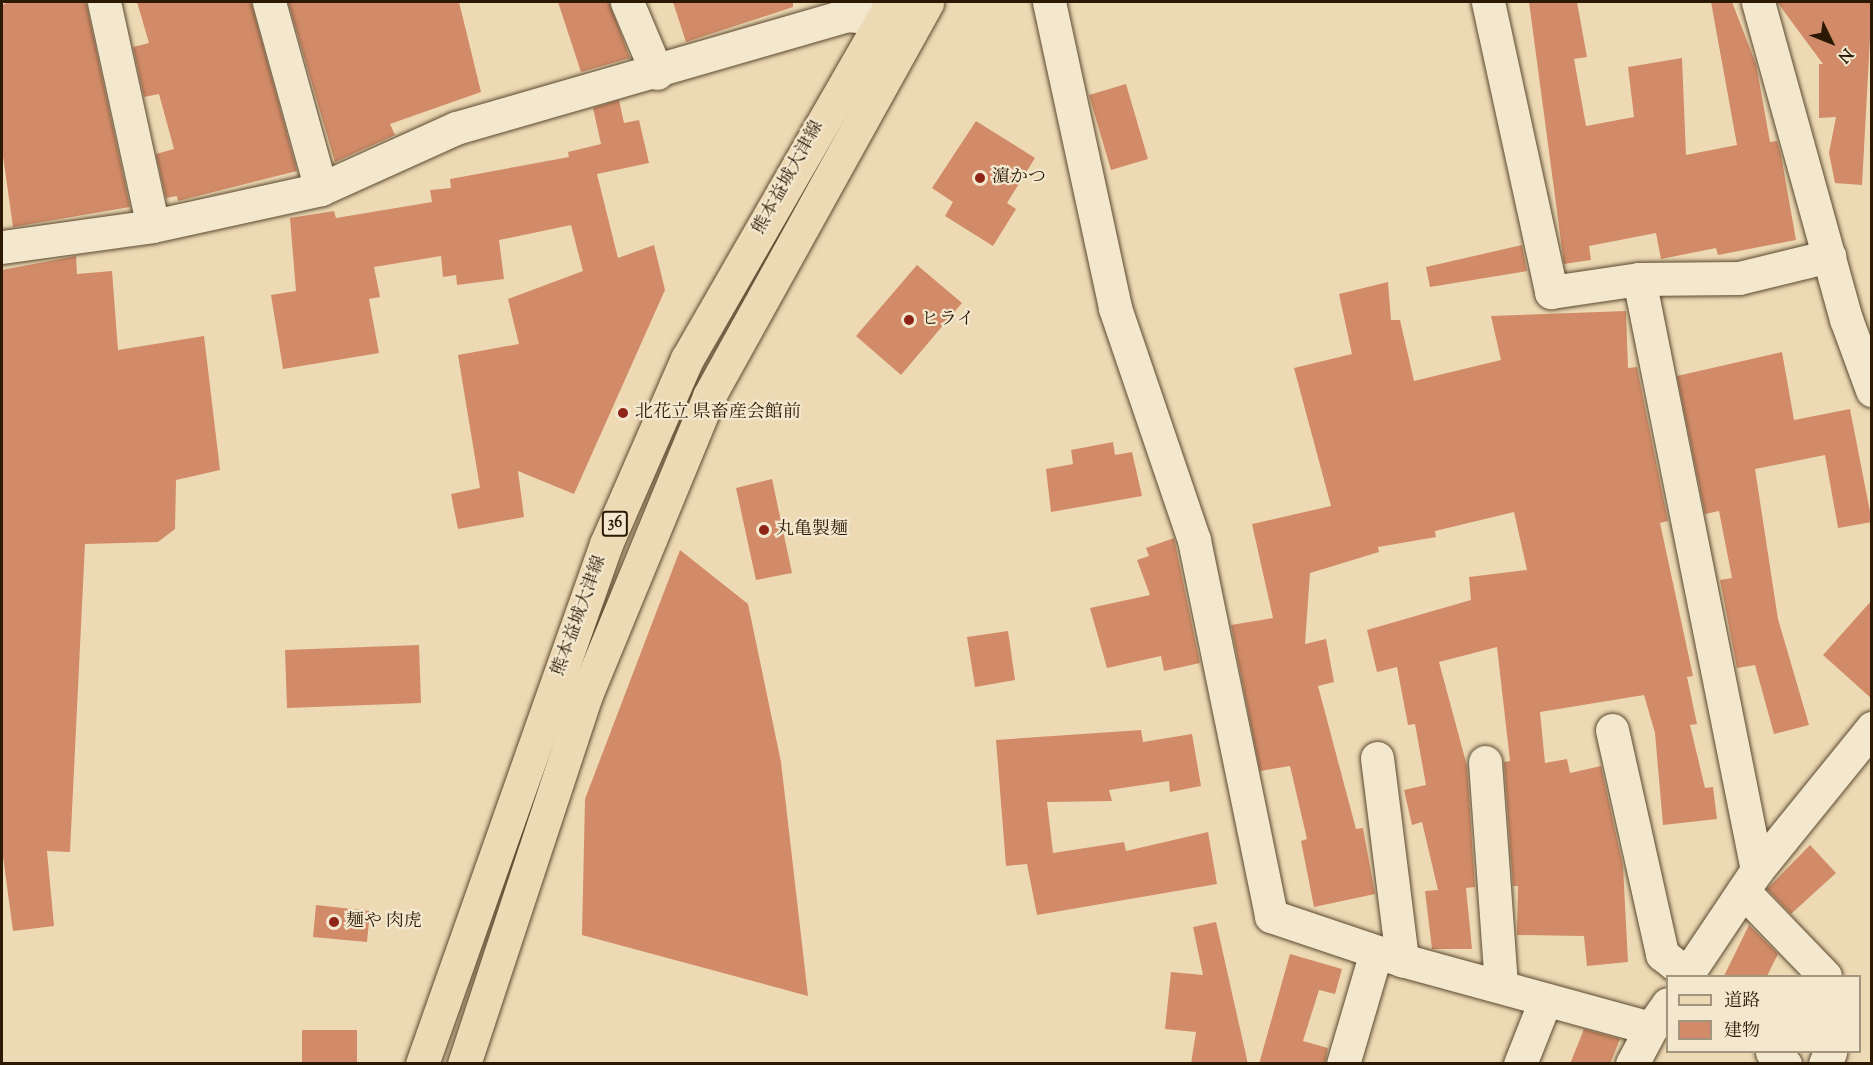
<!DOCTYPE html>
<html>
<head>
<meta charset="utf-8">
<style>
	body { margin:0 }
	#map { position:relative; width:1873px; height:1065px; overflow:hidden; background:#eddab4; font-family:"Sorts Mill Goudy","Noto Serif JP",serif }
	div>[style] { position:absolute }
	.building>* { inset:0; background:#d18b68 }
	.roads { filter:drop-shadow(0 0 2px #5c4930) drop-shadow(0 0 2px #5c4930) }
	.minor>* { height:33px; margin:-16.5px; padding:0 16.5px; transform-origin:16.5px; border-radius:16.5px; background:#f3e7ce }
	.primary>* { height:33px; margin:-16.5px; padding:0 16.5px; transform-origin:16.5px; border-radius:16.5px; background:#eddab4 }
	.dots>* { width:16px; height:16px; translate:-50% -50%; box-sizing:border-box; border:3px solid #f3e7ce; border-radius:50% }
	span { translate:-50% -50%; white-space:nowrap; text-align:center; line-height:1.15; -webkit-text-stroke:4.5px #f3e7ce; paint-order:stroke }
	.shield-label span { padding:2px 4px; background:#f3e7ce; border:2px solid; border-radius:4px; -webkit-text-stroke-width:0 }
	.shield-label { font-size:16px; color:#2b1904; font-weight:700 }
	.street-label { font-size:18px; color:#2b1904 }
	.poi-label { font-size:18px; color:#2b1904 }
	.left { translate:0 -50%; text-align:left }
	.frame { position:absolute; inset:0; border:3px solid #2b1904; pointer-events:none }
	.legend { position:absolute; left:1666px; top:975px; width:195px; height:78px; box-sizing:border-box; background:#f3e7ce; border:2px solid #a3957d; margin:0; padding:8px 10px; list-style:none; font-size:18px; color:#2b1904 }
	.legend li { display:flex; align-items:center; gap:12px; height:30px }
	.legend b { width:30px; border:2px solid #a3957d }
	.north { position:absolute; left:1801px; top:12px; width:60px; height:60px; -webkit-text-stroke:4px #f3e7ce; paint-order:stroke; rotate:133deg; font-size:16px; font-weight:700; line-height:24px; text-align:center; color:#2b1904 }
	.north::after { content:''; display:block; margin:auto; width:21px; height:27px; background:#2b1904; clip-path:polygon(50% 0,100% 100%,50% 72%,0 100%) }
</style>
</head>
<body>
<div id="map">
	<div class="building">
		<i style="clip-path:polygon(9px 2px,86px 2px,130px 207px,13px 227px,2px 149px,2px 5px)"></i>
		<i style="clip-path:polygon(137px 2px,251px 2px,297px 171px,178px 201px,177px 196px,166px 198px,156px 154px,174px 149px,159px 94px,144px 97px,133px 47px,149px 43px)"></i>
		<i style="clip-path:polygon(288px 2px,459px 2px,481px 92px,390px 124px,395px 135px,335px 162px)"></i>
		<i style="clip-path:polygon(558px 2px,609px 2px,630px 58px,581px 72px)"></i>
		<i style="clip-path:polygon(673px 2px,793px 2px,793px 7px,686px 42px)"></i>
		<i style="clip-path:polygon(1529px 2px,1577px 2px,1587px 57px,1574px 59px,1586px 126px,1634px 117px,1628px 67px,1682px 58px,1686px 155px,1737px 145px,1711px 2px,1732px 2px,1756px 64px,1770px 142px,1777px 141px,1781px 155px,1796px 240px,1718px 255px,1716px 248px,1661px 259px,1656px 233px,1589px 246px,1591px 260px,1564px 264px)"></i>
		<i style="clip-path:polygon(1777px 2px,1872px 2px,1862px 185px,1835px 183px,1829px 153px,1836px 117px,1819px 118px,1819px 64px,1823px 64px)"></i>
		<i style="clip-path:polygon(1126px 84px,1148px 159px,1111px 170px,1089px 95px)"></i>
		<i style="clip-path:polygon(619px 100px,624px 123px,639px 120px,649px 163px,597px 174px,618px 258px,654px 245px,665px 290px,574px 494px,518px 471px,524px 517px,458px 529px,451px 494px,480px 488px,458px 355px,519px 344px,508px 299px,583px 271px,571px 225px,499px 240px,504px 279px,457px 285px,456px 275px,443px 277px,441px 256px,374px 267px,380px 297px,369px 299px,379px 353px,283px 369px,271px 295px,296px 291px,290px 218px,334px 211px,336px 218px,432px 202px,430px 190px,451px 188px,450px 179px,569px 157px,568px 152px,601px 144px,593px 108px)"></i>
		<i style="clip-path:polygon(976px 121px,1035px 158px,1007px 203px,1016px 209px,993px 246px,945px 216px,953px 202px,932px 188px)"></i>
		<i style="clip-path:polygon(1522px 245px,1527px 271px,1430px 287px,1426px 267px)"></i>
		<i style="clip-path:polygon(76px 256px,77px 274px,112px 271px,118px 350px,204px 336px,220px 470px,176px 480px,175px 529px,158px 542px,85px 544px,70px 852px,47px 851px,54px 926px,13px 931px,2px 849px,2px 270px)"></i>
		<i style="clip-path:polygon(917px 265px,962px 303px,901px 375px,856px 336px)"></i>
		<i style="clip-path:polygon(1388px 282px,1391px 320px,1400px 320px,1414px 381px,1501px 360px,1491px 316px,1626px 311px,1628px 368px,1637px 367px,1668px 521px,1660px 523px,1693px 676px,1687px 677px,1697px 724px,1690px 725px,1705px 788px,1713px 787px,1717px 819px,1663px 825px,1655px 733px,1644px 695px,1540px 712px,1545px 763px,1567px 759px,1570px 773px,1601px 766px,1623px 866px,1628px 962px,1587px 966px,1584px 936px,1517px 935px,1518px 886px,1513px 886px,1504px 762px,1510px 761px,1497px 647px,1439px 662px,1467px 766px,1475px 887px,1466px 888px,1472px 949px,1432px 949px,1425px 891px,1438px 890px,1422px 822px,1412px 825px,1404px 790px,1426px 785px,1415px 724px,1408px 725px,1397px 667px,1377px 672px,1367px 630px,1471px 600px,1469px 577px,1527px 570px,1514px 512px,1435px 531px,1436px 537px,1378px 547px,1379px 552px,1310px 573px,1305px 644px,1326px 639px,1334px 682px,1318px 686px,1356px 829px,1363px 828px,1375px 894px,1314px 907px,1301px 841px,1307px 839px,1290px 766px,1260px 771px,1231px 625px,1273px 618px,1252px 524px,1331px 506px,1294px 368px,1352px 354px,1339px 294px)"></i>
		<i style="clip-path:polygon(1782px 352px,1794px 420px,1850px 409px,1872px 522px,1838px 528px,1825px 455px,1755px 469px,1778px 619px,1809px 725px,1774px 734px,1755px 665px,1737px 668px,1720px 580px,1732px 578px,1719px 511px,1705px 514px,1677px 376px)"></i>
		<i style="clip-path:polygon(1113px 442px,1115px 455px,1132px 452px,1142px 496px,1051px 512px,1046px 469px,1073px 464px,1071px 450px)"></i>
		<i style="clip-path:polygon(772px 479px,792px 573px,756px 580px,736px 488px)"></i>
		<i style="clip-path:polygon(1174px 538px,1200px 663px,1164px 671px,1161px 656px,1107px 668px,1090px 608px,1150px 595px,1137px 560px,1149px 556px,1146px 548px)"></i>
		<i style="clip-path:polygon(680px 550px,748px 604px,781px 762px,808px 996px,582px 935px,585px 799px)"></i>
		<i style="clip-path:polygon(1872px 600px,1872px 699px,1823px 655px)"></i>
		<i style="clip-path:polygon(1008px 631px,1015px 680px,975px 687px,967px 637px)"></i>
		<i style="clip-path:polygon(419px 645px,421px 703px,287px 708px,285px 650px)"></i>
		<i style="clip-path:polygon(1141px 730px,1143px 742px,1192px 734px,1201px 786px,1170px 792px,1169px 781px,1109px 790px,1112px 801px,1047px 802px,1053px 853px,1124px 842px,1126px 851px,1208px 832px,1217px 884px,1037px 915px,1027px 864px,1006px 866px,996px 740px)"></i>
		<i style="clip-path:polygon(1810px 845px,1836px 873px,1791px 914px,1767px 889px)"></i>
		<i style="clip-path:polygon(316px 905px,370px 911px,367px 942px,313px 937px)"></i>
		<i style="clip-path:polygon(1216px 922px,1248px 1064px,1191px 1064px,1196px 1032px,1165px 1029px,1171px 972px,1203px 975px,1193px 927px)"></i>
		<i style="clip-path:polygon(1749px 925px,1778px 954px,1767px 976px,1724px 976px)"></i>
		<i style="clip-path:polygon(1290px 954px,1342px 969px,1335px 994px,1319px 990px,1303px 1041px,1328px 1048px,1325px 1064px,1259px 1064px)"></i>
		<i style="clip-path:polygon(1584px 1029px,1620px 1039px,1610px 1064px,1570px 1064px)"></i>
		<i style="clip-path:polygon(302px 1030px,357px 1030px,357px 1064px,302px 1064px)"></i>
	</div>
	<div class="roads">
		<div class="minor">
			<i style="left:104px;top:2px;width:229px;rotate:77.7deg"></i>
			<i style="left:269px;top:2px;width:194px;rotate:74.5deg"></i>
			<i style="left:627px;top:2px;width:77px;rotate:67.1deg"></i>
			<i style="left:1049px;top:2px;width:313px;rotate:77.8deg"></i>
			<i style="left:1115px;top:308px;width:245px;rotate:71.2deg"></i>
			<i style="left:1194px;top:540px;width:384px;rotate:78.4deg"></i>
			<i style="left:1271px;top:916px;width:138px;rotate:18.6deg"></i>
			<i style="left:1402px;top:960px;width:258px;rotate:15.3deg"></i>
			<i style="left:1651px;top:1028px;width:29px;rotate:-55deg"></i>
			<i style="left:1488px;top:2px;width:297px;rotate:77.7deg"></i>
			<i style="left:1551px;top:292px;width:89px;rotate:-8.4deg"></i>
			<i style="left:1639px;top:279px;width:100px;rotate:-0.6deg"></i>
			<i style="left:1739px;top:278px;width:93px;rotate:-13.7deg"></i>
			<i style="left:1758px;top:2px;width:329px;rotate:74.5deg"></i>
			<i style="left:1846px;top:319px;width:76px;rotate:69.9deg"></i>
			<i style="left:2px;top:247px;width:152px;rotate:-7.9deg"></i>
			<i style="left:153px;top:226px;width:172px;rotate:-12.4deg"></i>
			<i style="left:321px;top:189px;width:148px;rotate:-24.3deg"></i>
			<i style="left:456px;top:128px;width:407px;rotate:-16.1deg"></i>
			<i style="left:847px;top:15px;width:62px;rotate:5.5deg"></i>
			<i style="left:1639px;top:279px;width:603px;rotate:78.71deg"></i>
			<i style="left:1612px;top:730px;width:230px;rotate:77.4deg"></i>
			<i style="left:1662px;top:954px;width:35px;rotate:39deg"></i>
			<i style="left:1377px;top:758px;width:204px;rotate:82.9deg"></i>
			<i style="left:1485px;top:762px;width:223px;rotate:85.9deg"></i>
			<i style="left:1743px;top:891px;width:118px;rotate:46deg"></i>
			<i style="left:1686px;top:976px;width:128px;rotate:-56.2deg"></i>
			<i style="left:1757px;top:870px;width:183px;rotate:-51deg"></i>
			<i style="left:1772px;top:1052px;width:18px;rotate:43deg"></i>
			<i style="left:1343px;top:1064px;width:117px;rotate:-73.6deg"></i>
			<i style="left:1520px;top:1064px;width:68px;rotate:-68.4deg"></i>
			<i style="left:1632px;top:1064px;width:41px;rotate:-62.2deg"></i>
			<i style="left:1825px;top:1064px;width:13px;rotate:-67deg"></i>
		</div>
		<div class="primary">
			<i style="left:422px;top:1064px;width:552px;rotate:-70.51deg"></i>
			<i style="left:606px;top:544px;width:202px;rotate:-66.4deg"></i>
			<i style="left:687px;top:359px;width:412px;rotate:-60.1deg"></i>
			<i style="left:464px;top:1064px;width:389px;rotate:-71.7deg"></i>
			<i style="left:586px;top:695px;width:323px;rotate:-67.6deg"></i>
			<i style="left:709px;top:396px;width:450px;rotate:-61deg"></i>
		</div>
	</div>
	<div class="dots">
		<i style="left:980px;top:178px;background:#8f2418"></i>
		<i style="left:909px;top:320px;background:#8f2418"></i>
		<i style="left:623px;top:413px;background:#8f2418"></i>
		<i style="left:764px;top:530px;background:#8f2418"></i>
		<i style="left:334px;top:922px;background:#8f2418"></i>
	</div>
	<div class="shield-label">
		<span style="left:615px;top:524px">36</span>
	</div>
	<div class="street-label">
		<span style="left:789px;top:178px;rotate:-61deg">熊本益城大津線</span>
		<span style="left:580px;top:616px;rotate:-70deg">熊本益城大津線</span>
	</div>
	<div class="poi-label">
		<span class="left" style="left:992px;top:178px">濵かつ</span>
		<span class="left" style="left:921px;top:320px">ヒライ</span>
		<span class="left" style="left:635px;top:413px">北花立 県畜産会館前</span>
		<span class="left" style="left:776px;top:530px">丸亀製麺</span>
		<span class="left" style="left:346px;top:922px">麺や 肉虎</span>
	</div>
	<div class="frame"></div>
	<ul class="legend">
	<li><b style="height:8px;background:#eddab4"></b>道路</li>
	<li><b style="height:16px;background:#d18b68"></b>建物</li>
	</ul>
	<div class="north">N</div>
</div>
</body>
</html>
